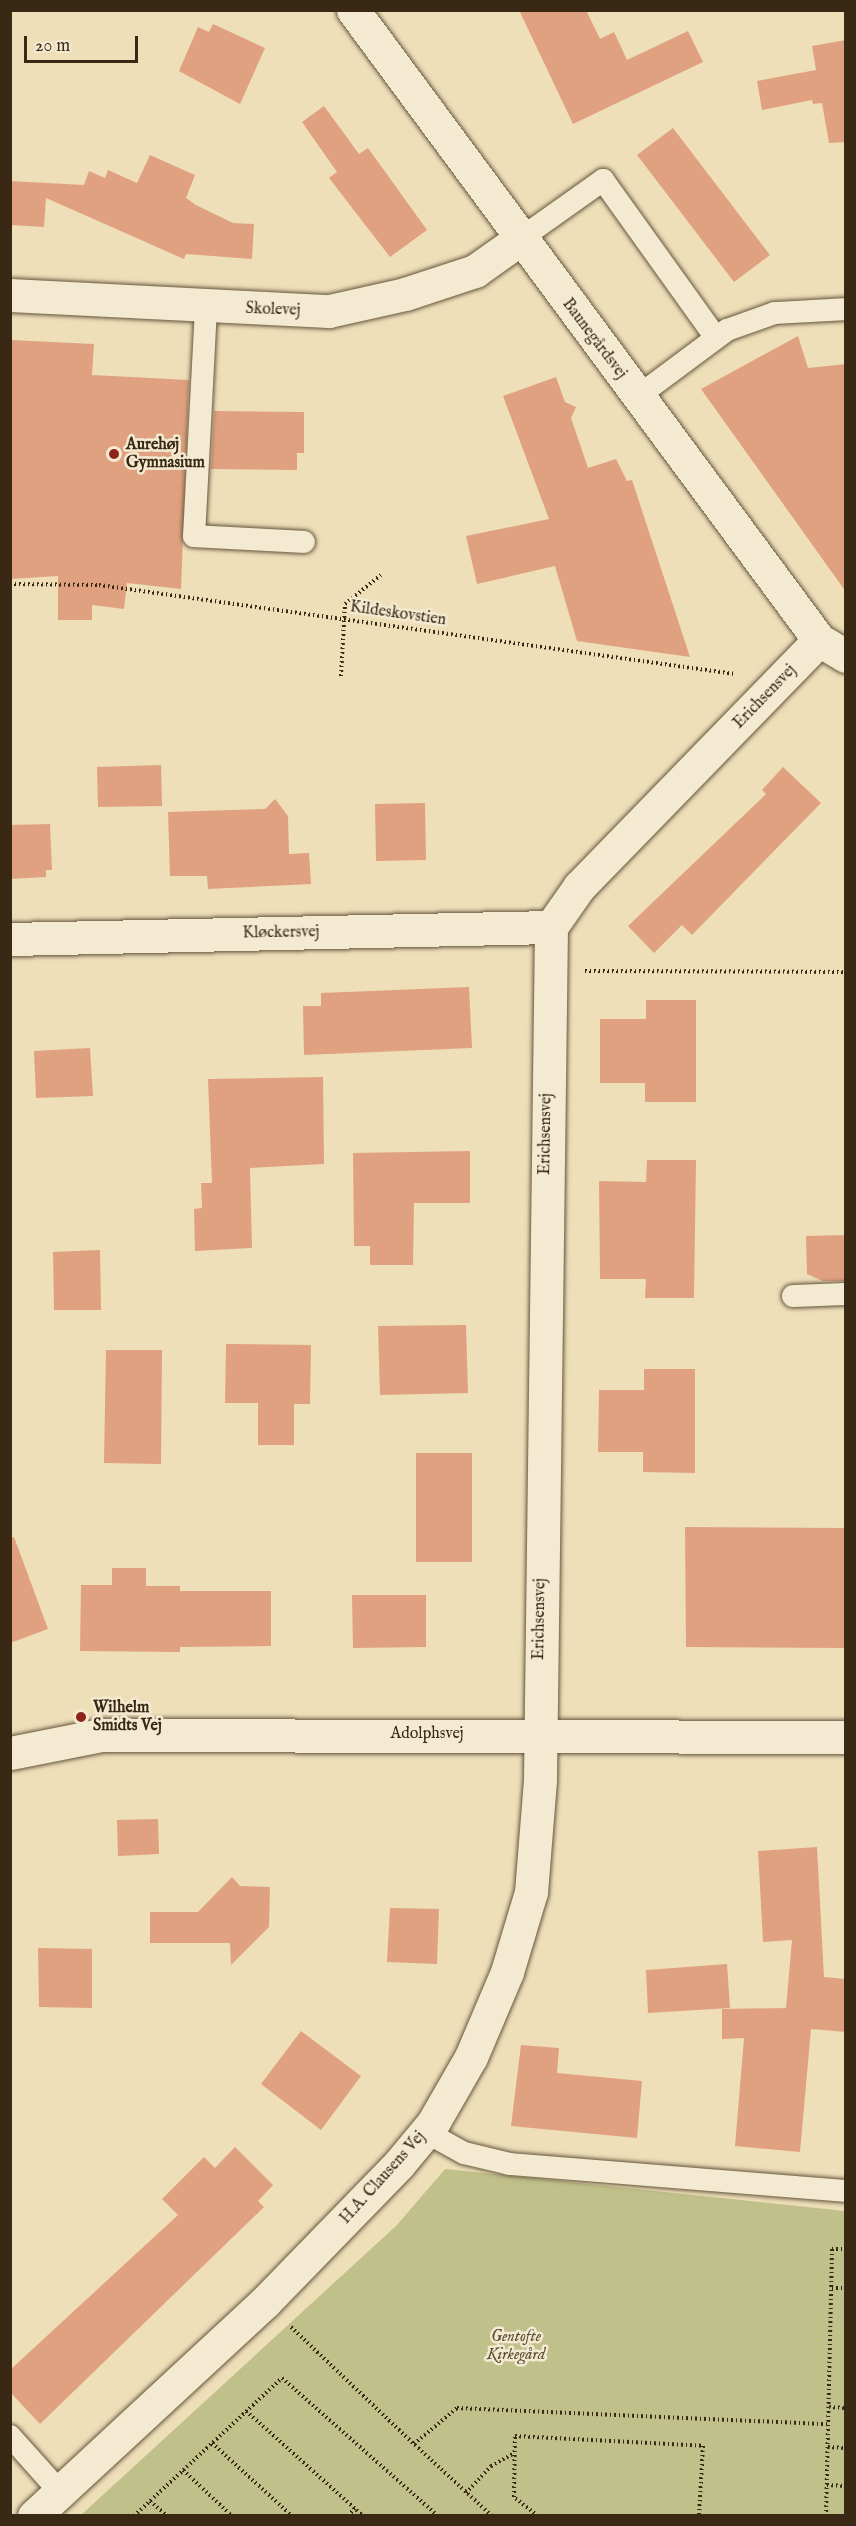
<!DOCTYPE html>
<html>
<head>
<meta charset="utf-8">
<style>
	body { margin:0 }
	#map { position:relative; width:856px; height:2526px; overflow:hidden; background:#eedfb9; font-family:"IM FELL English",serif }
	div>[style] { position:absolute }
	.green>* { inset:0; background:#c0c08a }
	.building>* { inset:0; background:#e0a180 }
	.path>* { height:4px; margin-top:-2px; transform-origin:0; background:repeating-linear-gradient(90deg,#382814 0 1.5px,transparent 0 4.5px) }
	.roads { filter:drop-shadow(0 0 2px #66563d) drop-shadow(0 0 2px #66563d) }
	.lane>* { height:22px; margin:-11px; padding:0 11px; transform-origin:11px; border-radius:11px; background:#f4ead2 }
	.street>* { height:33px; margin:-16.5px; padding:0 16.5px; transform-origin:16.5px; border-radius:16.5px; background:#f4ead2 }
	.secondary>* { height:33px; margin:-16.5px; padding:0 16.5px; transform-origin:16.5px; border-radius:16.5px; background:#f4ead2 }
	.dots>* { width:16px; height:16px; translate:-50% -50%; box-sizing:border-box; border:3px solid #f4ead2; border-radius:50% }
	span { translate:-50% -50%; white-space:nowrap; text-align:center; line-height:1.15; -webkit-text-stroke:5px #f4ead2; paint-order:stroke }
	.street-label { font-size:16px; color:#382814 }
	.poi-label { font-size:16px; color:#382814; font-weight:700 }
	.left { translate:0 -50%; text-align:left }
	.park-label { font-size:16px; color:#5a4e32; font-style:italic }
	.frame { position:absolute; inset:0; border:12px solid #382814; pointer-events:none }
	.scale { position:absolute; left:24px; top:36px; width:114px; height:27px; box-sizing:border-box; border:3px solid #382814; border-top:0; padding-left:8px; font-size:18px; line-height:21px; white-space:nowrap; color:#382814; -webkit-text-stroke:4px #f4ead2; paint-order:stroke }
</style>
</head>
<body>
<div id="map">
	<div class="green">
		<i style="clip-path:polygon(445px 2169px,845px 2211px,845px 2515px,81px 2515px,397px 2225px)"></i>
	</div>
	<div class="building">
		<i style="clip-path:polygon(519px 10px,586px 10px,600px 39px,614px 32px,627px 60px,688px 31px,703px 62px,573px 124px)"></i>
		<i style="clip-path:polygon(213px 24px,265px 48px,240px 104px,179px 71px,198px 27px,209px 32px)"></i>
		<i style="clip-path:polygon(846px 40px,846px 142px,829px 143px,822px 103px,813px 104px,812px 100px,762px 110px,757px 81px,816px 70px,812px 46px)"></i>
		<i style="clip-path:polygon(324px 106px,359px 154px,368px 148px,427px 230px,390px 257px,329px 178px,337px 172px,302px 122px)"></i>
		<i style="clip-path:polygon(673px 128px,770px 255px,734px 282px,637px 155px)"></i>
		<i style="clip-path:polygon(150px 155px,195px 175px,186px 198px,196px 205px,233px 223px,254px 224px,252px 259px,186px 254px,184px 259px,46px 198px,44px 227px,10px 225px,10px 181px,84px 185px,89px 171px,105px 178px,108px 170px,137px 183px)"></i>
		<i style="clip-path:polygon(798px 336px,808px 368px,846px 364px,846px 592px,701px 389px)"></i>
		<i style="clip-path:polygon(10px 340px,94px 344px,92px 375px,189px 380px,181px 589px,127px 583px,124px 609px,92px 605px,92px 620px,58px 620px,58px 576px,10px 579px)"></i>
		<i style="clip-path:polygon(556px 377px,565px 402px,576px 407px,571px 418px,588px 468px,616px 459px,627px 481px,632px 480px,690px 657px,577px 641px,555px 566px,477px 584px,466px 536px,549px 519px,503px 396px)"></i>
		<i style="clip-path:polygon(214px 411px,304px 412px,304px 453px,297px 453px,297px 470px,211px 469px)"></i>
		<i style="clip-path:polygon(161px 765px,162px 806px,98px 807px,97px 767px)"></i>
		<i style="clip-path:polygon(783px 767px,821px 803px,692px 935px,682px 925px,654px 953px,628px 926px,766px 794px,762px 790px)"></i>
		<i style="clip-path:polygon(275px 799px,288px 816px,289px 854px,309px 853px,311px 884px,208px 889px,207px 876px,170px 876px,168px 812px,265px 809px)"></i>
		<i style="clip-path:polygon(425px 803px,426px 860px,376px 861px,375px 804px)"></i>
		<i style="clip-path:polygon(50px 824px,52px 870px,46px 870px,46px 877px,10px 879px,10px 825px)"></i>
		<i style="clip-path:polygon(469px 987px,472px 1048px,304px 1055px,303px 1006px,321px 1006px,321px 993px)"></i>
		<i style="clip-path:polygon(646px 1000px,696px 1000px,696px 1102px,645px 1102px,645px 1083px,600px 1083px,600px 1019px,646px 1019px)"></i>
		<i style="clip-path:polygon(90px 1048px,93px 1096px,36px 1098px,34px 1051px)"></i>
		<i style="clip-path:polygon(323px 1077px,324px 1164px,250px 1168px,252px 1248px,195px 1251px,194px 1209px,202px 1208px,201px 1183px,212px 1183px,208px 1079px)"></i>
		<i style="clip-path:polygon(470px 1151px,470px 1203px,414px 1203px,413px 1265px,370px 1265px,370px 1246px,354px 1246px,353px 1153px)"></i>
		<i style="clip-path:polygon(647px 1160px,696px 1160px,694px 1298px,645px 1298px,646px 1279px,600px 1279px,599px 1181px,646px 1182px)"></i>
		<i style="clip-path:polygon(846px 1235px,846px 1281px,823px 1281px,807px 1274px,806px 1236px)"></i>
		<i style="clip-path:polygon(100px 1250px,101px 1310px,54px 1310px,53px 1252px)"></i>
		<i style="clip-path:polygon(466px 1325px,468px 1393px,380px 1395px,378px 1326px)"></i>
		<i style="clip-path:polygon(226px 1344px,311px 1345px,310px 1404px,294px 1404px,294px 1445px,258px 1445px,258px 1403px,225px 1403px)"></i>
		<i style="clip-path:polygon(106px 1350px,162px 1350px,161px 1464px,104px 1463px)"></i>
		<i style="clip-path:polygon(644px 1369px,695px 1369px,695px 1473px,643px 1472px,643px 1452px,598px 1452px,599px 1390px,644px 1390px)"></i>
		<i style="clip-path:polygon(416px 1453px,472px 1453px,472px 1562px,416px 1562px)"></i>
		<i style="clip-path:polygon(685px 1527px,846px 1528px,846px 1648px,686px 1647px)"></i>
		<i style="clip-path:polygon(14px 1537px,48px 1629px,10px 1643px,10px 1538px)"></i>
		<i style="clip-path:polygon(112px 1568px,146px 1568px,146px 1586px,180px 1586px,180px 1591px,271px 1591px,271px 1646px,180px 1647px,180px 1652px,80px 1651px,81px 1585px,112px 1585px)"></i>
		<i style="clip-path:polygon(352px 1595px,426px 1595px,426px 1647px,353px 1648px)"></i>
		<i style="clip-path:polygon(158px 1819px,159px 1854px,118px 1856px,117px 1820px)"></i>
		<i style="clip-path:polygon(817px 1847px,824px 1977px,846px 1979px,846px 2032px,811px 2029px,800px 2152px,735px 2146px,744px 2038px,722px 2039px,722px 2009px,786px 2008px,792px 1940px,763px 1942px,758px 1851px)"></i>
		<i style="clip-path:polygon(232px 1877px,240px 1886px,270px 1887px,269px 1927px,231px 1965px,230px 1943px,150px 1943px,150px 1912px,198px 1912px)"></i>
		<i style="clip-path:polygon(390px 1908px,439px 1909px,437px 1964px,387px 1962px)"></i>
		<i style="clip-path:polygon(38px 1948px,92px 1949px,92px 2008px,39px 2007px)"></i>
		<i style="clip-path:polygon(727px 1964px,730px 2008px,648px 2013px,646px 1970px)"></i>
		<i style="clip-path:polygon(301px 2031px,361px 2076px,321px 2130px,261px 2084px)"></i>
		<i style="clip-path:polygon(521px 2045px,559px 2048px,557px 2073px,642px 2081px,637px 2138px,511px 2126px)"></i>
		<i style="clip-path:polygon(235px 2147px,273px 2185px,258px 2201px,264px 2207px,40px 2424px,10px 2392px,10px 2370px,178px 2215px,162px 2199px,204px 2157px,215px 2168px)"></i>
	</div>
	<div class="path">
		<i style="left:10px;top:584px;width:89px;rotate:0.6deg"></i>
		<i style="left:99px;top:585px;width:642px;rotate:7.97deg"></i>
		<i style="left:341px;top:676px;width:72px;rotate:-86.8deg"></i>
		<i style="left:345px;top:604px;width:46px;rotate:-38.9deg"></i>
		<i style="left:585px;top:971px;width:261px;rotate:0.2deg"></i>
		<i style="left:832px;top:2288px;width:14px"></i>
		<i style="left:291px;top:2327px;width:170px;rotate:43.6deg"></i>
		<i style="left:829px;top:2407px;width:17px;rotate:3deg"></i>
		<i style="left:246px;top:2411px;width:157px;rotate:41.9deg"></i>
		<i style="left:212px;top:2443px;width:108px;rotate:42.4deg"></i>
		<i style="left:828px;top:2447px;width:18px;rotate:3deg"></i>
		<i style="left:183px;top:2470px;width:67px;rotate:43.2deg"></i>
		<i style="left:827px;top:2485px;width:19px;rotate:3deg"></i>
		<i style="left:466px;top:2493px;width:37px;rotate:-47deg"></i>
		<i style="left:491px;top:2466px;width:26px;rotate:-29deg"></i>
		<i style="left:150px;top:2501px;width:23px;rotate:41deg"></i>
		<i style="left:134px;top:2516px;width:202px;rotate:-43deg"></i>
		<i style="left:282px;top:2378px;width:208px;rotate:41.5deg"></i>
		<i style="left:348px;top:2516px;width:11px;rotate:-49deg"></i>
		<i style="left:492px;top:2516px;width:106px;rotate:-137.3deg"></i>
		<i style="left:414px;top:2444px;width:56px;rotate:-39.9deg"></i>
		<i style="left:457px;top:2408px;width:371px;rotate:2.5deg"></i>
		<i style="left:538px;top:2516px;width:31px;rotate:-142deg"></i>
		<i style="left:514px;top:2497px;width:61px;rotate:-89.1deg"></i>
		<i style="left:515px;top:2436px;width:188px;rotate:3deg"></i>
		<i style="left:703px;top:2446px;width:70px;rotate:93.3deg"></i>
		<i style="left:826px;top:2516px;width:267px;rotate:-88.7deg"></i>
		<i style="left:832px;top:2249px;width:14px"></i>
	</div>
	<div class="roads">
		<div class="lane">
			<i style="left:520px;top:239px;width:102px;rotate:-35.4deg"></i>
			<i style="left:603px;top:180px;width:194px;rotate:54.4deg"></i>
			<i style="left:206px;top:308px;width:228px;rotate:93deg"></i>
			<i style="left:194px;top:536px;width:110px;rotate:3.1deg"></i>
			<i style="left:637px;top:397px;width:112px;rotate:-36.7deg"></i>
			<i style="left:727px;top:330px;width:51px;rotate:-19.5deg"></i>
			<i style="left:775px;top:313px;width:71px;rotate:-3.2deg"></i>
			<i style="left:793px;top:1296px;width:53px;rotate:-2.2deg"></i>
			<i style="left:426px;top:2132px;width:43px;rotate:28.9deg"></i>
			<i style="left:464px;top:2153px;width:47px;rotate:13.4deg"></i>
			<i style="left:510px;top:2164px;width:337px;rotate:4.6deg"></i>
			<i style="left:10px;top:2436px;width:75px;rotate:48.2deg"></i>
		</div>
		<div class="street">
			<i style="left:10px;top:295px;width:319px;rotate:2.9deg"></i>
			<i style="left:329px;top:311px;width:78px;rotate:-12.6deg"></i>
			<i style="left:405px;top:294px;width:74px;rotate:-18.2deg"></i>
			<i style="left:475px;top:271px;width:55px;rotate:-35.4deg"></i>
			<i style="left:10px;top:939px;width:541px;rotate:-1.27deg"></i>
			<i style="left:34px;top:2516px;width:315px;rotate:-42.8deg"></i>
			<i style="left:265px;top:2302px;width:192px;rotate:-45.8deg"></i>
			<i style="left:399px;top:2164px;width:53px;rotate:-50.3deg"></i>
			<i style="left:433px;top:2123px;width:76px;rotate:-60.1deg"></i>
			<i style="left:471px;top:2057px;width:92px;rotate:-67deg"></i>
			<i style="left:507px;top:1972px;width:84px;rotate:-73.3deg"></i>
			<i style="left:531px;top:1892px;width:113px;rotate:-85.4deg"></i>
			<i style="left:540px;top:1779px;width:852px;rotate:-89.26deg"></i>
			<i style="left:551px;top:927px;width:49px;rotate:-55deg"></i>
			<i style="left:579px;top:887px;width:344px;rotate:-45.8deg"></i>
		</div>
		<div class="secondary">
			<i style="left:353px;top:10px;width:784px;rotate:53.51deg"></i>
			<i style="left:819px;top:640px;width:31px;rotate:31deg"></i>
			<i style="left:10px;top:1753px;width:93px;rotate:-11.2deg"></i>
			<i style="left:101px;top:1735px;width:745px;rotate:0.15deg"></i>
		</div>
	</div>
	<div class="dots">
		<i style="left:114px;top:454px;background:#8f2418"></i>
		<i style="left:81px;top:1717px;background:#8f2418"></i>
	</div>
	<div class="street-label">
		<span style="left:273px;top:310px;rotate:2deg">Skolevej</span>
		<span style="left:594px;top:339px;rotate:53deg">Baunegårdsvej</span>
		<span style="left:398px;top:614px;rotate:8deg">Kildeskovstien</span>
		<span style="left:765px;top:697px;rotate:-46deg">Erichsensvej</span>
		<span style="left:281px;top:933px;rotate:-1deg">Kløckersvej</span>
		<span style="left:546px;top:1134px;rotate:-89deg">Erichsensvej</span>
		<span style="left:540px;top:1619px;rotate:-89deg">Erichsensvej</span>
		<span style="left:427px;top:1734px">Adolphsvej</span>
		<span style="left:383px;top:2178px;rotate:-48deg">H.A. Clausens Vej</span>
	</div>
	<div class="poi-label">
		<span class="left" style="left:126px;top:454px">Aurehøj<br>Gymnasium</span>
		<span class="left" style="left:93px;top:1717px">Wilhelm<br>Smidts Vej</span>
	</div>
	<div class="park-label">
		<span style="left:516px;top:2346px">Gentofte<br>Kirkegård</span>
	</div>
	<div class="frame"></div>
	<div class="scale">20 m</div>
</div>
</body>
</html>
